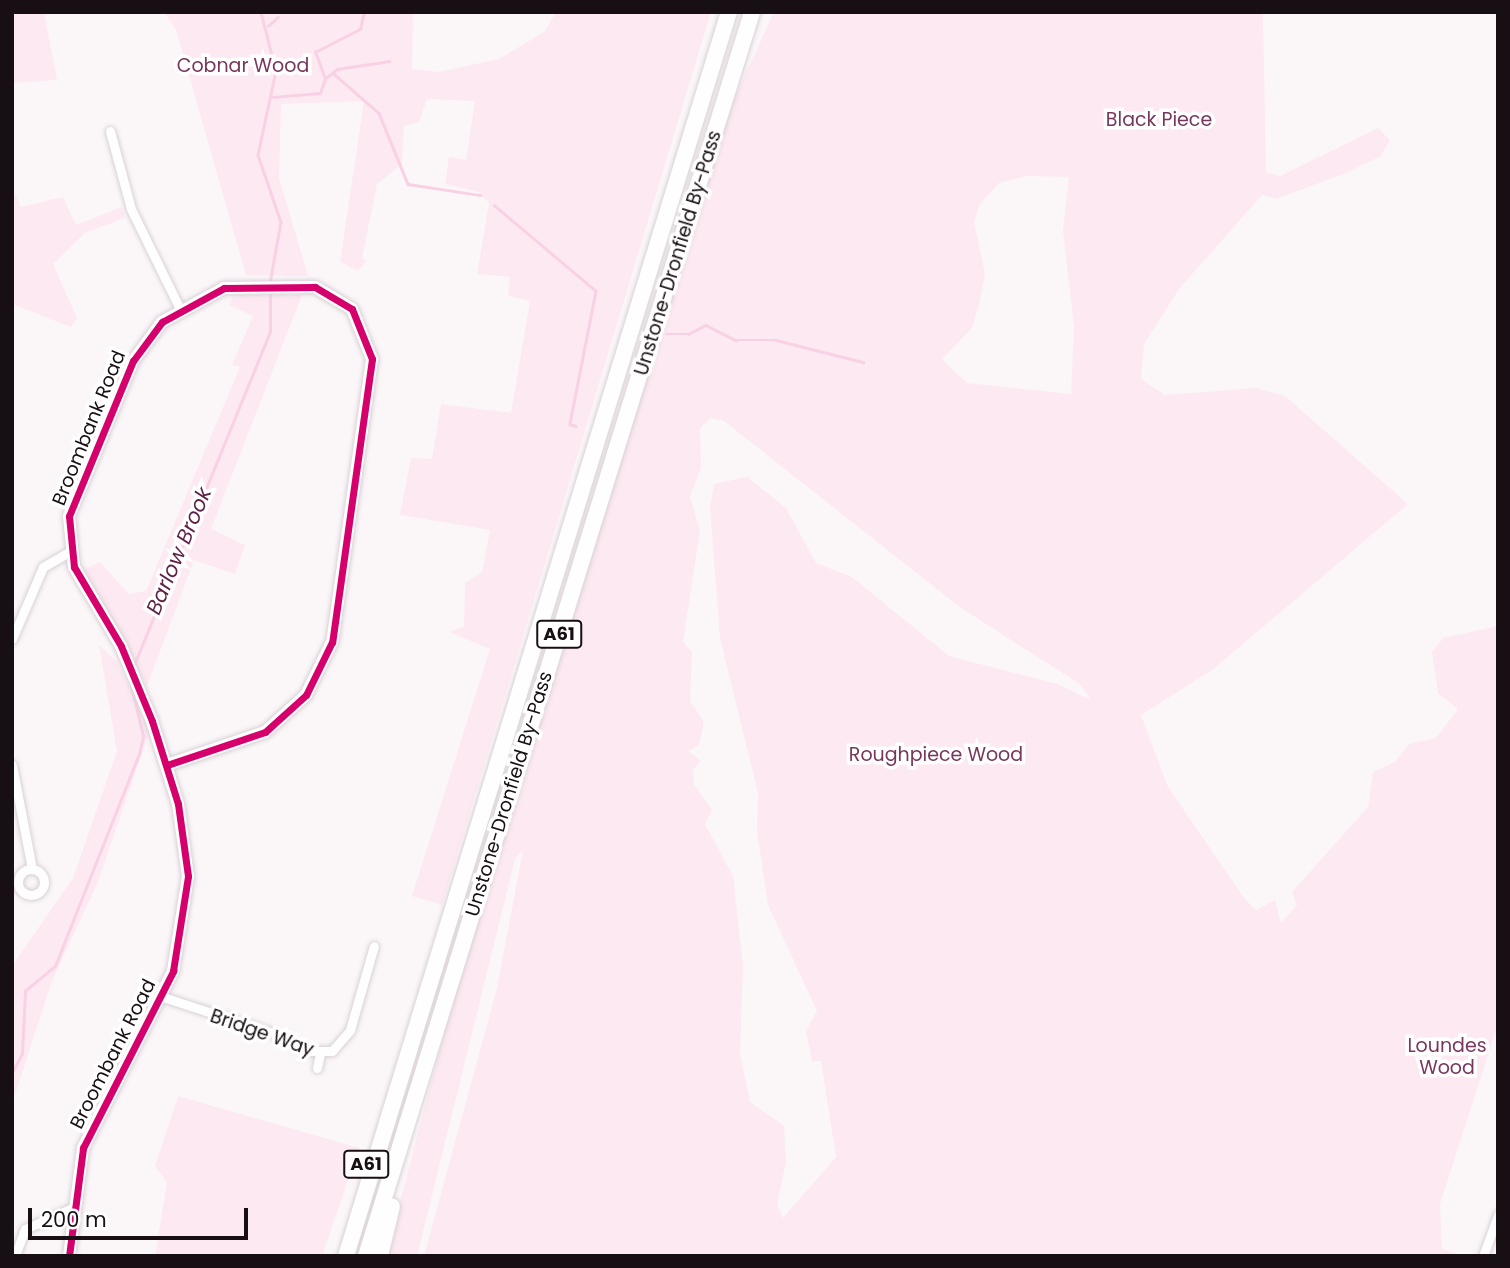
<!DOCTYPE html>
<html>
<head>
<meta charset="utf-8">
<style>
	body { margin:0 }
	#map { position:relative; width:1510px; height:1268px; overflow:hidden; background:#fbf7f9; font-family:Poppins,sans-serif }
	div>[style] { position:absolute }
	.green>* { inset:0; background:#fde9f2 }
	.stream>* { height:2.5px; margin:-1.25px; padding:0 1.25px; transform-origin:1.25px; border-radius:1.25px; background:#f9d1e5 }
	.roads { filter:drop-shadow(0 0 2px #d9d2d6) drop-shadow(0 0 2px #d9d2d6) }
	.street>* { height:9px; margin:-4.5px; padding:0 4.5px; transform-origin:4.5px; border-radius:4.5px; background:#fefefe }
	.street>.ring { margin:-4.5px; padding:0; box-sizing:content-box; background:none; border:9px solid #fefefe; border-radius:50% }
	.secondary>* { height:12px; margin:-6px; padding:0 6px; transform-origin:6px; border-radius:6px; background:#fefefe }
	.highway>* { height:16px; margin:-8px; padding:0 8px; transform-origin:8px; border-radius:8px; background:#fefefe }
	.cycleway>* { height:7px; margin:-3.5px; padding:0 3.5px; transform-origin:3.5px; border-radius:3.5px; background:#d6006c }
	span { translate:-50% -50%; white-space:nowrap; text-align:center; line-height:1.15; -webkit-text-stroke:7px #fff; paint-order:stroke }
	.shield-label span { padding:2px 5px; background:#fff; border:2px solid; border-radius:5px; -webkit-text-stroke-width:0 }
	.shield-label { font-size:18px; color:#180f14; font-weight:700 }
	.park-label { font-size:19px; color:#77365b }
	.street-label { font-size:19px; color:#180f14 }
	.water-label { font-size:21px; color:#5e1f45; font-style:italic }
	.frame { position:absolute; inset:0; border:14px solid #180f14; pointer-events:none }
	.scale { position:absolute; left:28px; top:1208px; width:220px; height:32px; box-sizing:border-box; border:4px solid #180f14; border-top:0; padding-left:9px; font-size:21px; line-height:24px; white-space:nowrap; color:#180f14; -webkit-text-stroke:5px #fff; paint-order:stroke }
</style>
</head>
<body>
<div id="map">
	<div class="green">
		<i style="clip-path:polygon(12px 12px,44px 12px,57px 80px,14px 83px,12px 113px)"></i>
		<i style="clip-path:polygon(164px 12px,413px 12px,412px 69px,438px 72px,499px 59px,544px 32px,556px 12px,711px 12px,442px 905px,412px 896px,490px 649px,449px 632px,464px 626px,465px 583px,482px 572px,490px 530px,400px 515px,411px 458px,432px 459px,441px 404px,511px 413px,530px 301px,508px 296px,510px 277px,477px 274px,489px 203px,478px 192px,445px 184px,449px 157px,466px 160px,475px 101px,427px 99px,419px 122px,404px 126px,402px 164px,377px 184px,362px 258px,366px 261px,358px 271px,340px 262px,364px 101px,281px 104px,279px 178px,308px 276px,246px 275px,176px 30px)"></i>
		<i style="clip-path:polygon(evenodd,774px 12px,1263px 12px,1266px 172px,1280px 176px,1378px 128px,1390px 140px,1381px 156px,1346px 173px,1276px 199px,1262px 195px,1179px 289px,1144px 344px,1141px 379px,1165px 395px,1256px 388px,1285px 396px,1408px 504px,1212px 670px,1141px 715px,1168px 787px,1244px 898px,1256px 910px,1275px 900px,1281px 923px,1297px 905px,1292px 892px,1368px 807px,1373px 772px,1395px 762px,1409px 744px,1436px 738px,1458px 709px,1438px 693px,1432px 652px,1443px 638px,1498px 626px,1498px 1024px,1440px 1204px,1442px 1249px,1462px 1256px,424px 1256px,497px 988px,523px 850px,515px 859px,417px 1256px,386px 1256px,449px 1014px,578px 596px,732px 103px,774px 12px,1027px 176px,1069px 177px,1063px 231px,1074px 327px,1071px 394px,967px 383px,942px 359px,972px 328px,979px 305px,985px 274px,974px 222px,980px 204px,999px 183px,1027px 176px,774px 12px,710px 418px,724px 421px,961px 608px,1080px 684px,1091px 700px,1057px 684px,949px 656px,852px 577px,816px 563px,786px 508px,761px 488px,747px 477px,714px 484px,710px 507px,720px 638px,758px 793px,757px 831px,768px 905px,817px 1011px,806px 1031px,812px 1061px,821px 1061px,836px 1157px,783px 1218px,777px 1204px,786px 1162px,784px 1126px,750px 1102px,740px 1054px,743px 966px,733px 876px,705px 824px,712px 810px,694px 784px,693px 770px,701px 761px,688px 751px,699px 745px,704px 722px,690px 701px,692px 652px,683px 642px,700px 531px,690px 496px,701px 468px,700px 429px,710px 418px)"></i>
		<i style="clip-path:polygon(12px 187px,21px 207px,63px 197px,76px 225px,122px 207px,125px 218px,85px 233px,53px 264px,77px 318px,71px 327px,12px 304px)"></i>
		<i style="clip-path:polygon(233px 295px,302px 295px,211px 529px,245px 545px,235px 574px,194px 560px,147px 686px,83px 570px,100px 562px,129px 594px,146px 591px,240px 367px,232px 365px,253px 316px,229px 305px)"></i>
		<i style="clip-path:polygon(99px 645px,117px 662px,150px 730px,98px 882px,52px 981px,12px 1104px,12px 966px,73px 878px,117px 751px)"></i>
		<i style="clip-path:polygon(178px 1096px,359px 1148px,322px 1256px,155px 1256px,167px 1182px,155px 1166px)"></i>
	</div>
	<div class="stream">
		<i style="left:261px;top:12px;width:61px;rotate:75.7deg"></i>
		<i style="left:276px;top:71px;width:86px;rotate:102.1deg"></i>
		<i style="left:258px;top:155px;width:71px;rotate:71.1deg"></i>
		<i style="left:281px;top:222px;width:62px;rotate:100.2deg"></i>
		<i style="left:268px;top:26px;width:13px;rotate:-42deg"></i>
		<i style="left:333px;top:73px;width:61px;rotate:41deg"></i>
		<i style="left:379px;top:113px;width:77px;rotate:67.8deg"></i>
		<i style="left:408px;top:184px;width:73px;rotate:8.7deg"></i>
		<i style="left:326px;top:78px;width:14px;rotate:-39deg"></i>
		<i style="left:337px;top:69px;width:53px;rotate:-8.7deg"></i>
		<i style="left:273px;top:97px;width:47px;rotate:-4.9deg"></i>
		<i style="left:320px;top:93px;width:15px;rotate:-70deg"></i>
		<i style="left:325px;top:79px;width:29px;rotate:-110deg"></i>
		<i style="left:315px;top:52px;width:51px;rotate:-27.1deg"></i>
		<i style="left:360px;top:29px;width:17px;rotate:-77deg"></i>
		<i style="left:494px;top:205px;width:133px;rotate:40.1deg"></i>
		<i style="left:596px;top:291px;width:136px;rotate:101.1deg"></i>
		<i style="left:570px;top:424px;width:6px;rotate:18deg"></i>
		<i style="left:666px;top:334px;width:22px"></i>
		<i style="left:688px;top:334px;width:20px;rotate:-27deg"></i>
		<i style="left:706px;top:325px;width:34px;rotate:27deg"></i>
		<i style="left:736px;top:340px;width:40px"></i>
		<i style="left:776px;top:340px;width:90px;rotate:14.2deg"></i>
		<i style="left:134px;top:665px;width:360px;rotate:-67.8deg"></i>
		<i style="left:270px;top:332px;width:39px;rotate:-90deg"></i>
		<i style="left:12px;top:1073px;width:22px;rotate:-63deg"></i>
		<i style="left:22px;top:1053px;width:62px;rotate:-87.2deg"></i>
		<i style="left:25px;top:991px;width:39px;rotate:-40deg"></i>
		<i style="left:55px;top:966px;width:228px;rotate:-68.4deg"></i>
		<i style="left:139px;top:754px;width:18px;rotate:-77deg"></i>
		<i style="left:143px;top:736px;width:56px;rotate:-103.5deg"></i>
	</div>
	<div class="roads">
		<div class="street">
			<i style="left:110px;top:131px;width:81px;rotate:74.9deg"></i>
			<i style="left:131px;top:209px;width:109px;rotate:63.9deg"></i>
			<i style="left:12px;top:639px;width:78px;rotate:-66.7deg"></i>
			<i style="left:43px;top:567px;width:30px;rotate:-30deg"></i>
			<i style="left:12px;top:765px;width:106px;rotate:79.1deg"></i>
			<i class="ring" style="left:18px;top:869px;width:17px;height:17px"></i>
			<i style="left:163px;top:997px;width:122px;rotate:18.1deg"></i>
			<i style="left:279px;top:1035px;width:32px;rotate:30deg"></i>
			<i style="left:307px;top:1051px;width:25px"></i>
			<i style="left:332px;top:1051px;width:28px;rotate:-49deg"></i>
			<i style="left:350px;top:1030px;width:87px;rotate:-74.1deg"></i>
			<i style="left:317px;top:1068px;width:14px;rotate:-78deg"></i>
			<i style="left:15px;top:1256px;width:29px;rotate:-70deg"></i>
			<i style="left:25px;top:1229px;width:49px;rotate:-24deg"></i>
			<i style="left:1483px;top:1256px;width:44px;rotate:-69.9deg"></i>
		</div>
		<div class="secondary">
			<i style="left:69px;top:1256px;width:109px;rotate:-82.6deg"></i>
			<i style="left:83px;top:1148px;width:199px;rotate:-63deg"></i>
			<i style="left:173px;top:971px;width:96px;rotate:-81deg"></i>
			<i style="left:188px;top:876px;width:73px;rotate:-97.9deg"></i>
			<i style="left:178px;top:804px;width:87px;rotate:-107.4deg"></i>
			<i style="left:152px;top:721px;width:81px;rotate:-112.5deg"></i>
			<i style="left:121px;top:646px;width:92px;rotate:-120.7deg"></i>
			<i style="left:74px;top:567px;width:51px;rotate:-95.6deg"></i>
			<i style="left:69px;top:516px;width:168px;rotate:-67.6deg"></i>
			<i style="left:133px;top:361px;width:49px;rotate:-53.4deg"></i>
			<i style="left:162px;top:322px;width:71px;rotate:-28.7deg"></i>
			<i style="left:224px;top:288px;width:91px;rotate:-0.6deg"></i>
			<i style="left:315px;top:287px;width:43px;rotate:30.7deg"></i>
			<i style="left:352px;top:309px;width:54px;rotate:68.2deg"></i>
			<i style="left:372px;top:359px;width:286px;rotate:98deg"></i>
			<i style="left:332px;top:642px;width:59px;rotate:116.1deg"></i>
			<i style="left:306px;top:695px;width:55px;rotate:137.9deg"></i>
			<i style="left:265px;top:732px;width:103px;rotate:161.4deg"></i>
		</div>
		<div class="highway">
			<i style="left:346px;top:1256px;width:1302px;rotate:-72.89deg"></i>
			<i style="left:366px;top:1256px;width:1303px;rotate:-72.76deg"></i>
			<i style="left:380px;top:1256px;width:51px;rotate:-76.5deg"></i>
		</div>
	</div>
	<div class="cycleway">
		<i style="left:69px;top:1256px;width:109px;rotate:-82.6deg"></i>
		<i style="left:83px;top:1148px;width:199px;rotate:-63deg"></i>
		<i style="left:173px;top:971px;width:96px;rotate:-81deg"></i>
		<i style="left:188px;top:876px;width:73px;rotate:-97.9deg"></i>
		<i style="left:178px;top:804px;width:87px;rotate:-107.4deg"></i>
		<i style="left:152px;top:721px;width:81px;rotate:-112.5deg"></i>
		<i style="left:121px;top:646px;width:92px;rotate:-120.7deg"></i>
		<i style="left:74px;top:567px;width:51px;rotate:-95.6deg"></i>
		<i style="left:69px;top:516px;width:168px;rotate:-67.6deg"></i>
		<i style="left:133px;top:361px;width:49px;rotate:-53.4deg"></i>
		<i style="left:162px;top:322px;width:71px;rotate:-28.7deg"></i>
		<i style="left:224px;top:288px;width:91px;rotate:-0.6deg"></i>
		<i style="left:315px;top:287px;width:43px;rotate:30.7deg"></i>
		<i style="left:352px;top:309px;width:54px;rotate:68.2deg"></i>
		<i style="left:372px;top:359px;width:286px;rotate:98deg"></i>
		<i style="left:332px;top:642px;width:59px;rotate:116.1deg"></i>
		<i style="left:306px;top:695px;width:55px;rotate:137.9deg"></i>
		<i style="left:265px;top:732px;width:103px;rotate:161.4deg"></i>
	</div>
	<div class="shield-label">
		<span style="left:559px;top:634px">A61</span>
		<span style="left:366px;top:1164px">A61</span>
	</div>
	<div class="park-label">
		<span style="left:243px;top:66px">Cobnar Wood</span>
		<span style="left:1159px;top:120px">Black Piece</span>
		<span style="left:936px;top:755px">Roughpiece Wood</span>
		<span style="left:1447px;top:1057px">Loundes<br>Wood</span>
	</div>
	<div class="street-label">
		<span style="left:678px;top:253px;rotate:-73deg">Unstone-Dronfield By-Pass</span>
		<span style="left:89px;top:428px;rotate:-68deg">Broombank Road</span>
		<span style="left:509px;top:794px;rotate:-73deg">Unstone-Dronfield By-Pass</span>
		<span style="left:262px;top:1033px;rotate:19deg">Bridge Way</span>
		<span style="left:113px;top:1054px;rotate:-63deg">Broombank Road</span>
	</div>
	<div class="water-label">
		<span style="left:179px;top:551px;rotate:-67deg">Barlow Brook</span>
	</div>
	<div class="frame"></div>
	<div class="scale">200 m</div>
</div>
</body>
</html>
